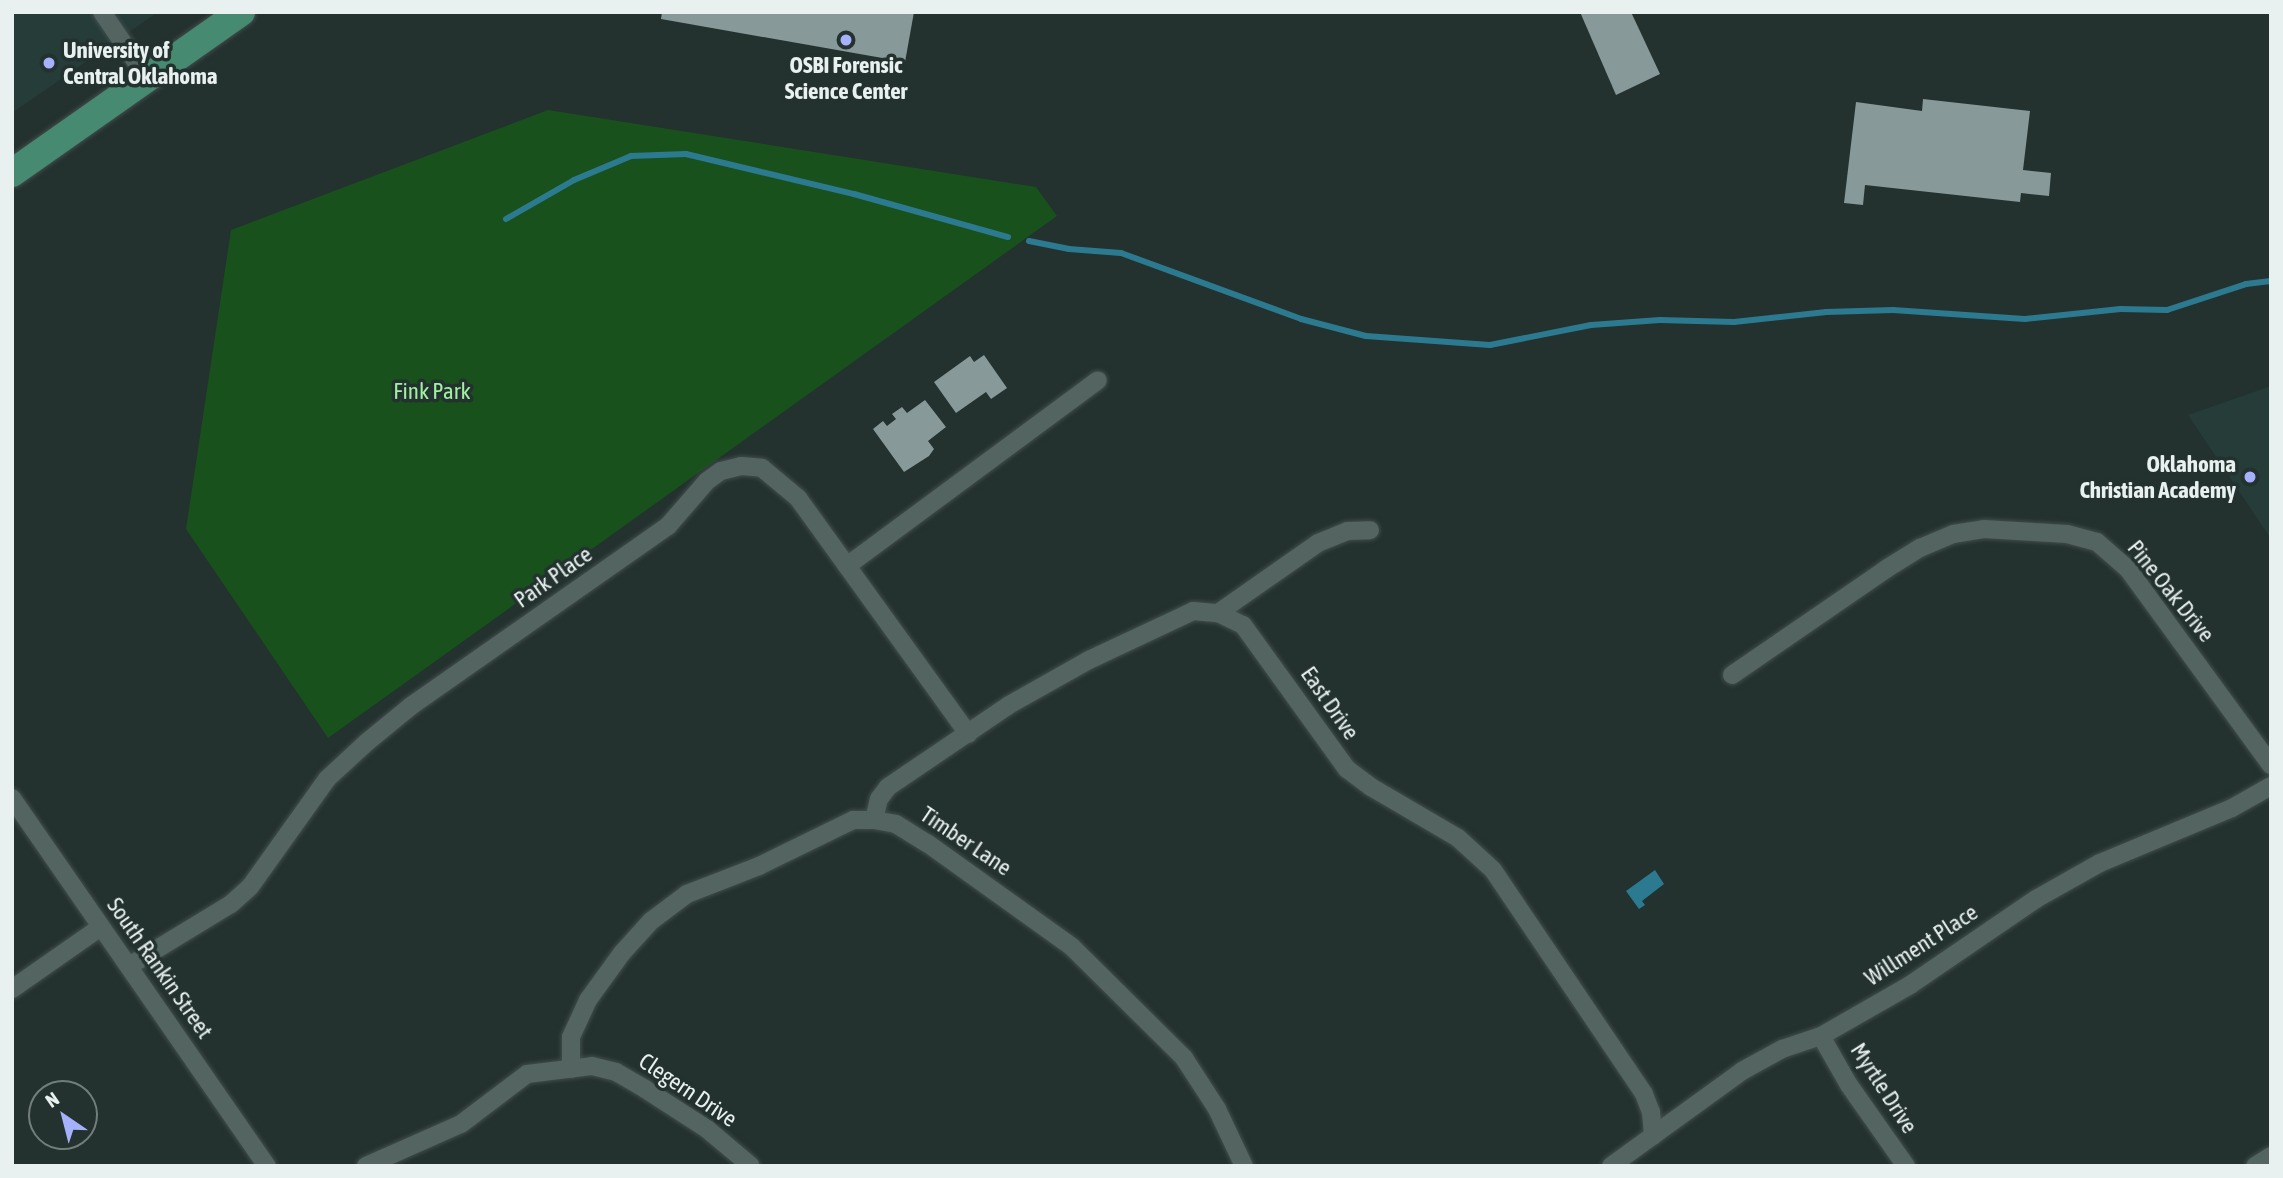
<!DOCTYPE html>
<html>
<head>
<meta charset="utf-8">
<style>
	body { margin:0 }
	#map { position:relative; width:2283px; height:1178px; overflow:hidden; background:#23312f; font-family:"Asap Condensed",sans-serif }
	div>[style] { position:absolute }
	.built>* { inset:0; background:#253c38 }
	.green>* { inset:0; background:#19511d }
	.water>* { inset:0; background:#2c7a90 }
	.stream>* { height:6px; margin:-3px; padding:0 3px; transform-origin:3px; border-radius:3px; background:#2c7a90 }
	.building>* { inset:0; background:#88999a }
	.roads { filter:drop-shadow(0 0 2px #404d4b) drop-shadow(0 0 2px #404d4b) }
	.minor>* { height:18px; margin:-9px; padding:0 9px; transform-origin:9px; border-radius:9px; background:#546461 }
	.primary>* { height:28px; margin:-14px; padding:0 14px; transform-origin:14px; border-radius:14px; background:#468a71 }
	.dots>* { width:19px; height:19px; translate:-50% -50%; box-sizing:border-box; border:4px solid #23312f; border-radius:50% }
	span { translate:-50% -50%; white-space:nowrap; text-align:center; line-height:1.15; -webkit-text-stroke:7px #23312f; paint-order:stroke }
	.poi-label { font-size:23px; color:#e8f1ef; font-weight:700 }
	.left { translate:0 -50%; text-align:left }
	.right { translate:-100% -50%; text-align:right }
	.park-label { font-size:23px; color:#a1f0a1 }
	.street-label { font-size:23px; color:#e8f1ef }
	.frame { position:absolute; inset:0; border:14px solid #e8f1ef; pointer-events:none }
	.north { position:absolute; left:28px; top:1080px; width:70px; height:70px; box-sizing:border-box; background:#23312f; border:2px solid #727e7c; border-radius:50%; rotate:325deg; font-size:19px; font-weight:700; line-height:28px; text-align:center; color:#e8f1ef }
	.north::after { content:''; display:block; margin:auto; width:24px; height:32px; background:#a6b1fc; clip-path:polygon(50% 0,100% 100%,50% 72%,0 100%) }
</style>
</head>
<body>
<div id="map">
	<div class="built">
		<i style="clip-path:polygon(12px 12px,158px 12px,12px 113px)"></i>
		<i style="clip-path:polygon(2271px 386px,2271px 539px,2188px 415px)"></i>
	</div>
	<div class="green">
		<i style="clip-path:polygon(548px 110px,1036px 187px,1057px 216px,328px 738px,186px 529px,231px 230px)"></i>
	</div>
	<div class="water">
		<i style="clip-path:polygon(1655px 870px,1664px 884px,1642px 901px,1645px 905px,1639px 909px,1626px 891px)"></i>
	</div>
	<div class="stream">
		<i style="left:506px;top:219px;width:78px;rotate:-29.8deg"></i>
		<i style="left:574px;top:180px;width:62px;rotate:-22.8deg"></i>
		<i style="left:631px;top:156px;width:55px;rotate:-2.1deg"></i>
		<i style="left:686px;top:154px;width:173px;rotate:13.4deg"></i>
		<i style="left:854px;top:194px;width:160px;rotate:15.6deg"></i>
		<i style="left:1029px;top:241px;width:41px;rotate:11.3deg"></i>
		<i style="left:1069px;top:249px;width:52px;rotate:4.4deg"></i>
		<i style="left:1121px;top:253px;width:192px;rotate:20.1deg"></i>
		<i style="left:1301px;top:319px;width:67px;rotate:14.7deg"></i>
		<i style="left:1366px;top:336px;width:124px;rotate:4.2deg"></i>
		<i style="left:1490px;top:345px;width:103px;rotate:-11.2deg"></i>
		<i style="left:1591px;top:325px;width:69px;rotate:-4.1deg"></i>
		<i style="left:1660px;top:320px;width:74px;rotate:1.5deg"></i>
		<i style="left:1734px;top:322px;width:93px;rotate:-6.2deg"></i>
		<i style="left:1826px;top:312px;width:67px;rotate:-1.7deg"></i>
		<i style="left:1893px;top:310px;width:132px;rotate:3.9deg"></i>
		<i style="left:2025px;top:319px;width:96px;rotate:-6deg"></i>
		<i style="left:2120px;top:309px;width:47px;rotate:1.2deg"></i>
		<i style="left:2167px;top:310px;width:83px;rotate:-18.2deg"></i>
		<i style="left:2246px;top:284px;width:25px;rotate:-7deg"></i>
	</div>
	<div class="building">
		<i style="clip-path:polygon(662px 12px,914px 12px,905px 62px,661px 19px)"></i>
		<i style="clip-path:polygon(1580px 12px,1631px 12px,1660px 74px,1616px 95px)"></i>
		<i style="clip-path:polygon(1923px 99px,2030px 111px,2023px 170px,2051px 173px,2049px 196px,2021px 193px,2020px 202px,1865px 185px,1863px 205px,1844px 203px,1856px 102px,1922px 111px)"></i>
		<i style="clip-path:polygon(984px 355px,1007px 388px,991px 399px,986px 392px,956px 413px,934px 382px,970px 356px,974px 362px)"></i>
		<i style="clip-path:polygon(925px 400px,946px 427px,928px 441px,934px 449px,929px 456px,904px 472px,873px 429px,883px 421px,887px 426px,896px 419px,892px 414px,902px 407px,907px 413px)"></i>
	</div>
	<div class="roads">
		<div class="minor">
			<i style="left:102px;top:12px;width:80px;rotate:55.7deg"></i>
			<i style="left:847px;top:566px;width:312px;rotate:-36.5deg"></i>
			<i style="left:1218px;top:613px;width:122px;rotate:-35deg"></i>
			<i style="left:1318px;top:543px;width:31px;rotate:-22deg"></i>
			<i style="left:1347px;top:531px;width:23px;rotate:-2deg"></i>
			<i style="left:1732px;top:675px;width:187px;rotate:-34.5deg"></i>
			<i style="left:1886px;top:569px;width:40px;rotate:-32deg"></i>
			<i style="left:1920px;top:548px;width:36px;rotate:-23deg"></i>
			<i style="left:1953px;top:534px;width:31px;rotate:-9deg"></i>
			<i style="left:1984px;top:529px;width:83px;rotate:3.4deg"></i>
			<i style="left:2067px;top:534px;width:31px;rotate:15deg"></i>
			<i style="left:2097px;top:542px;width:41px;rotate:41.1deg"></i>
			<i style="left:2128px;top:569px;width:243px;rotate:53.9deg"></i>
			<i style="left:12px;top:798px;width:448px;rotate:55.3deg"></i>
			<i style="left:874px;top:820px;width:22px;rotate:-77deg"></i>
			<i style="left:879px;top:799px;width:15px;rotate:-53deg"></i>
			<i style="left:888px;top:787px;width:146px;rotate:-34.1deg"></i>
			<i style="left:1009px;top:705px;width:92px;rotate:-29.4deg"></i>
			<i style="left:1089px;top:660px;width:115px;rotate:-25.2deg"></i>
			<i style="left:1193px;top:611px;width:25px;rotate:5deg"></i>
			<i style="left:1218px;top:613px;width:28px;rotate:26deg"></i>
			<i style="left:1243px;top:625px;width:178px;rotate:54.2deg"></i>
			<i style="left:1347px;top:769px;width:30px;rotate:37deg"></i>
			<i style="left:1371px;top:787px;width:101px;rotate:30.4deg"></i>
			<i style="left:1458px;top:838px;width:47px;rotate:42.4deg"></i>
			<i style="left:1493px;top:870px;width:270px;rotate:56deg"></i>
			<i style="left:1644px;top:1094px;width:19px;rotate:69deg"></i>
			<i style="left:1651px;top:1112px;width:24px;rotate:85deg"></i>
			<i style="left:129px;top:966px;width:119px;rotate:-31.3deg"></i>
			<i style="left:231px;top:904px;width:25px;rotate:-42deg"></i>
			<i style="left:250px;top:887px;width:133px;rotate:-54.5deg"></i>
			<i style="left:327px;top:779px;width:54px;rotate:-42.8deg"></i>
			<i style="left:367px;top:742px;width:57px;rotate:-39.3deg"></i>
			<i style="left:411px;top:706px;width:314px;rotate:-35deg"></i>
			<i style="left:668px;top:526px;width:60px;rotate:-49.1deg"></i>
			<i style="left:707px;top:481px;width:17px;rotate:-36deg"></i>
			<i style="left:721px;top:471px;width:21px;rotate:-14deg"></i>
			<i style="left:741px;top:466px;width:21px;rotate:5deg"></i>
			<i style="left:762px;top:468px;width:47px;rotate:39.8deg"></i>
			<i style="left:798px;top:498px;width:291px;rotate:54.2deg"></i>
			<i style="left:12px;top:989px;width:108px;rotate:-34.9deg"></i>
			<i style="left:1821px;top:1036px;width:56px;rotate:60.3deg"></i>
			<i style="left:1849px;top:1085px;width:99px;rotate:54.9deg"></i>
			<i style="left:571px;top:1069px;width:32px;rotate:-90deg"></i>
			<i style="left:571px;top:1037px;width:41px;rotate:-65.3deg"></i>
			<i style="left:588px;top:1000px;width:58px;rotate:-54.1deg"></i>
			<i style="left:622px;top:953px;width:43px;rotate:-47.8deg"></i>
			<i style="left:651px;top:921px;width:45px;rotate:-36.9deg"></i>
			<i style="left:687px;top:894px;width:77px;rotate:-21.3deg"></i>
			<i style="left:759px;top:866px;width:105px;rotate:-26.1deg"></i>
			<i style="left:853px;top:820px;width:21px"></i>
			<i style="left:874px;top:820px;width:22px;rotate:10deg"></i>
			<i style="left:896px;top:824px;width:36px;rotate:32deg"></i>
			<i style="left:927px;top:843px;width:178px;rotate:35.6deg"></i>
			<i style="left:1072px;top:947px;width:158px;rotate:44.7deg"></i>
			<i style="left:1184px;top:1058px;width:61px;rotate:57.1deg"></i>
			<i style="left:1217px;top:1109px;width:63px;rotate:64.7deg"></i>
			<i style="left:366px;top:1166px;width:104px;rotate:-23.9deg"></i>
			<i style="left:461px;top:1124px;width:83px;rotate:-37.1deg"></i>
			<i style="left:527px;top:1074px;width:65px;rotate:-7deg"></i>
			<i style="left:592px;top:1066px;width:25px;rotate:14deg"></i>
			<i style="left:616px;top:1072px;width:34px;rotate:30deg"></i>
			<i style="left:645px;top:1089px;width:74px;rotate:32.8deg"></i>
			<i style="left:707px;top:1129px;width:57px;rotate:40.1deg"></i>
			<i style="left:1611px;top:1166px;width:162px;rotate:-35.9deg"></i>
			<i style="left:1742px;top:1071px;width:46px;rotate:-28.8deg"></i>
			<i style="left:1782px;top:1049px;width:41px;rotate:-18.4deg"></i>
			<i style="left:1821px;top:1036px;width:103px;rotate:-29.8deg"></i>
			<i style="left:1910px;top:985px;width:153px;rotate:-34.3deg"></i>
			<i style="left:2036px;top:899px;width:73px;rotate:-29.4deg"></i>
			<i style="left:2100px;top:863px;width:143px;rotate:-22.6deg"></i>
			<i style="left:2232px;top:808px;width:45px;rotate:-29.4deg"></i>
			<i style="left:2255px;top:1166px;width:19px;rotate:-32deg"></i>
		</div>
		<div class="primary">
			<i style="left:12px;top:173px;width:280px;rotate:-35.1deg"></i>
		</div>
	</div>
	<div class="dots">
		<i style="left:846px;top:40px;background:#a6b1fc"></i>
		<i style="left:49px;top:63px;background:#a6b1fc"></i>
		<i style="left:2250px;top:477px;background:#a6b1fc"></i>
	</div>
	<div class="poi-label">
		<span class="left" style="left:63px;top:63px">University of<br>Central Oklahoma</span>
		<span style="left:846px;top:78px">OSBI Forensic<br>Science Center</span>
		<span class="right" style="left:2236px;top:477px">Oklahoma<br>Christian Academy</span>
	</div>
	<div class="park-label">
		<span style="left:432px;top:391px">Fink Park</span>
	</div>
	<div class="street-label">
		<span style="left:553px;top:577px;rotate:-35deg">Park Place</span>
		<span style="left:2171px;top:591px;rotate:51deg">Pine Oak Drive</span>
		<span style="left:1330px;top:703px;rotate:55deg">East Drive</span>
		<span style="left:966px;top:841px;rotate:34deg">Timber Lane</span>
		<span style="left:1921px;top:945px;rotate:-33deg">Willment Place</span>
		<span style="left:160px;top:968px;rotate:55deg">South Rankin Street</span>
		<span style="left:1884px;top:1088px;rotate:57deg">Myrtle Drive</span>
		<span style="left:688px;top:1090px;rotate:34deg">Clegern Drive</span>
	</div>
	<div class="frame"></div>
	<div class="north">N</div>
</div>
</body>
</html>
